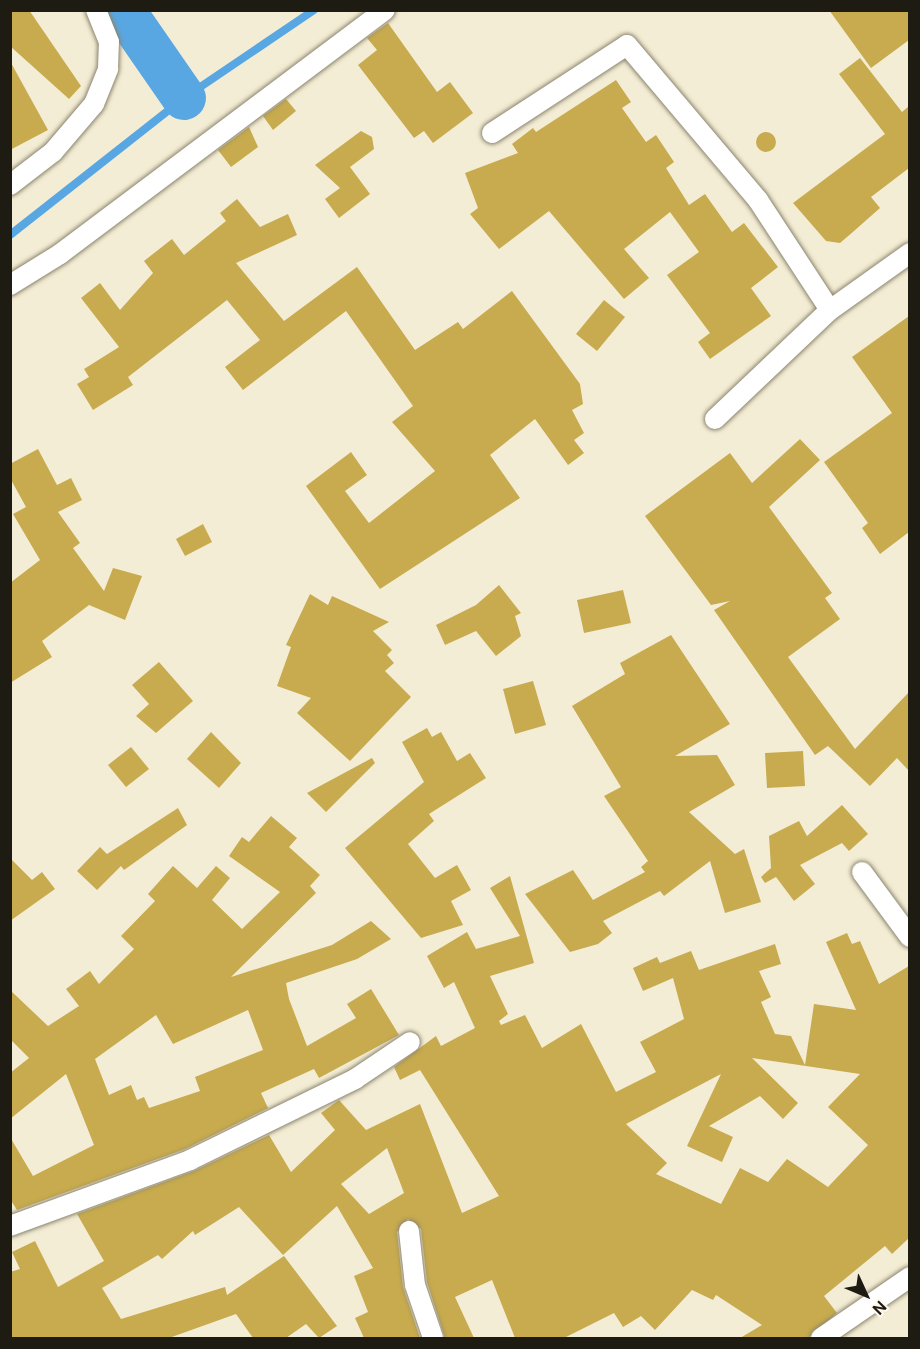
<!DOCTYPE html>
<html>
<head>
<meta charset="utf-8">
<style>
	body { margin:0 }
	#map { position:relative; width:920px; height:1349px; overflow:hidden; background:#f4edd5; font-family:"DM Sans",sans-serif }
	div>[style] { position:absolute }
	.stream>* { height:8px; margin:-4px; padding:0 4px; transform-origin:4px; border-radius:4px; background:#58a7e2 }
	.river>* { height:44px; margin:-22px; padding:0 22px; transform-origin:22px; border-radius:22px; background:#58a7e2 }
	.building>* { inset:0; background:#c8ab4e }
	.round { border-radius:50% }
	.roads { filter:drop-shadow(0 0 2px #8b846e) drop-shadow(0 0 2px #8b846e) }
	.minor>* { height:20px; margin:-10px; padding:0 10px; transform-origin:10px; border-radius:10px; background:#fff }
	span { translate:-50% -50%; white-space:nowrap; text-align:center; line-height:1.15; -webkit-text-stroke:4.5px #fffaec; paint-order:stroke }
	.frame { position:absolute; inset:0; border:12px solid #1e1b13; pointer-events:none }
	.north { position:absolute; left:836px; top:1265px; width:60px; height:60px; -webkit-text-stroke:4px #fffaec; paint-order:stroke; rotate:134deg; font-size:16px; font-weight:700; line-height:24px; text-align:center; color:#1e1b13 }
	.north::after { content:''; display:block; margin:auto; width:21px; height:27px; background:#1e1b13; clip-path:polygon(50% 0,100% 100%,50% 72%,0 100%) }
</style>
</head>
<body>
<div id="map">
	<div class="stream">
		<i style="left:10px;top:235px;width:221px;rotate:-38.2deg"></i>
		<i style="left:184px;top:98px;width:157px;rotate:-34.1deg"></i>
	</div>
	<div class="river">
		<i style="left:123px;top:10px;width:107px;rotate:55.3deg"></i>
	</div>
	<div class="building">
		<i style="clip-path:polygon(10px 10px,29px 10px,81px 86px,69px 99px,10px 46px)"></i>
		<i style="clip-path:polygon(829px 10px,909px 10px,909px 40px,871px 68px)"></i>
		<i style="clip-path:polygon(388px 23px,437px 92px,450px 82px,473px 113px,433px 143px,424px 131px,414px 138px,358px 65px,377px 50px,367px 38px)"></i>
		<i style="clip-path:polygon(860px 58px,902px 112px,909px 106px,909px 168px,871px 197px,880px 208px,854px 231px,840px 243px,826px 241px,793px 203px,885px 134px,839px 74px)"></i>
		<i style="clip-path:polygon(10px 61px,48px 130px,10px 150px)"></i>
		<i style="clip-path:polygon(616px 80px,631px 102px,622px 108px,646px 142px,656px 135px,674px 162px,666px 168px,689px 205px,705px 194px,732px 232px,744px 223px,778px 267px,751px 288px,771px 316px,710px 359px,698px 342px,710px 333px,667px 275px,699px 252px,670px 212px,624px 249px,649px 278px,624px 299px,549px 211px,499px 249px,470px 214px,478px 208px,465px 173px,518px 153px,512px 144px,533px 128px,536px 132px)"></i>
		<i style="clip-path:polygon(286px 99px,296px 111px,273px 130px,263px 116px)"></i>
		<i style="clip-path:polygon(249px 127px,258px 147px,231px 167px,218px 150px)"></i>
		<i style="clip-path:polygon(361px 131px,372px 137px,374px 149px,350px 167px,370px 194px,339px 218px,325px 199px,340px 188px,315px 165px)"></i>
		<i class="round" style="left:756px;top:132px;width:20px;height:20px"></i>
		<i style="clip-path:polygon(237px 199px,260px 227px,288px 214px,297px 235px,236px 263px,284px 321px,357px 267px,415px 350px,458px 322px,463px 329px,512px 291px,580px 384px,583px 404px,572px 410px,584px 433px,574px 440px,584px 453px,568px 465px,535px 419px,490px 455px,520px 498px,380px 589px,306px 486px,351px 452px,367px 475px,345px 491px,369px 523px,435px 471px,392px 422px,413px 406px,346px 311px,243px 390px,225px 367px,260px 340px,227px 300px,128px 377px,133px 385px,93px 410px,77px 384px,89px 377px,84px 369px,119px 347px,81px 298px,100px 283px,120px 310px,153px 273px,144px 261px,172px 239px,184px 255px,226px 221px,220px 213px)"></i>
		<i style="clip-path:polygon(604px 300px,625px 317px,597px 351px,576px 334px)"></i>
		<i style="clip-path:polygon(909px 316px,909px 532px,880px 554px,862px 528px,868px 523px,824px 462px,892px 413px,852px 357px)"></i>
		<i style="clip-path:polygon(800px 439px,820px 460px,769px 507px,832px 593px,825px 598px,840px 619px,788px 657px,855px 749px,909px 692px,909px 771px,897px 758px,870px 786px,828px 746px,815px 755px,714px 610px,730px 601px,711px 605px,645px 516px,730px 453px,752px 483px)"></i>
		<i style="clip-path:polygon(38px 449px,57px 485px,71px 478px,82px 500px,58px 512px,80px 543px,73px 548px,104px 591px,113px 568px,142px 576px,125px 620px,89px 605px,42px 641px,52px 657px,10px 683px,10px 583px,40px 560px,13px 514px,26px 507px,10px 478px,10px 464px)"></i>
		<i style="clip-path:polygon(203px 524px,212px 542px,185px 556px,176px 539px)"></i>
		<i style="clip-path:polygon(499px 585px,521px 613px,515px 616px,521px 636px,496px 656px,476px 631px,445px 645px,436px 625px,476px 605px)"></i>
		<i style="clip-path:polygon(623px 590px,631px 623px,584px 633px,577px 600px)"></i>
		<i style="clip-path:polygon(310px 594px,328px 605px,332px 596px,389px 622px,373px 631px,392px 650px,387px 655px,394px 663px,385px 671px,411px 697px,350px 761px,297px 713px,311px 698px,277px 686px,291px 647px,286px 645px)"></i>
		<i style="clip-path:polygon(671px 635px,730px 724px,675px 756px,717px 755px,735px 785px,689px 812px,735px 854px,744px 849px,761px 902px,725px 913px,710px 861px,664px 896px,660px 891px,603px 921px,612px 933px,598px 944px,570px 952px,525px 894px,573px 870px,593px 900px,645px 872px,641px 867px,648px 861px,604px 796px,621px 787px,572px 706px,625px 674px,620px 663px)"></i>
		<i style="clip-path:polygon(159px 662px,193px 701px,156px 733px,136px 716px,149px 704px,132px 685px)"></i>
		<i style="clip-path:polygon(533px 681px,546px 725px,515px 734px,503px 689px)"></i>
		<i style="clip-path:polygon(427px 728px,432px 737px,441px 732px,457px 761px,470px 753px,486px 778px,429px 814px,434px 821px,408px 844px,435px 878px,457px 865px,471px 890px,451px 901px,463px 925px,421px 938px,345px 848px,424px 782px,402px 742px)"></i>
		<i style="clip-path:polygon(211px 732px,241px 763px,219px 788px,187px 759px)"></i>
		<i style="clip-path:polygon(131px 747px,149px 769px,126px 787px,108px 765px)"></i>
		<i style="clip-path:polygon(803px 751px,805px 786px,767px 788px,765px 753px)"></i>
		<i style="clip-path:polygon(372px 758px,375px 763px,326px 812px,307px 793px)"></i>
		<i style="clip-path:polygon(842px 805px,868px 834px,849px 851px,842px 843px,800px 865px,815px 884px,794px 901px,776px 877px,765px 883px,761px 877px,771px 868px,769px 836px,799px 821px,807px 836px)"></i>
		<i style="clip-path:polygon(178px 808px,187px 825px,124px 870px,121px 866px,97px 890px,77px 871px,100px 847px,107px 854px)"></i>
		<i style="clip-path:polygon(evenodd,271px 816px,297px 838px,289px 847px,320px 875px,310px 886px,316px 893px,231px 977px,332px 945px,371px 921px,391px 939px,357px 959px,286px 983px,289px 999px,307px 1046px,356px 1018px,347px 1004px,371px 989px,399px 1035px,319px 1078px,314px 1069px,261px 1093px,268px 1108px,185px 1149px,17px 1210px,10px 1199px,10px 1137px,33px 1176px,94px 1145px,66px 1074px,10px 1119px,10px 1073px,29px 1058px,10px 1039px,10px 990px,48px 1026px,79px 1006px,66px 989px,90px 971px,99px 984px,134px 949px,121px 936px,155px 901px,148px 894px,173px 866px,197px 888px,216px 866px,230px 878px,212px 900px,242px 929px,280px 892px,229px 856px,242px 837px,249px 842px,271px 816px,248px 1010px,263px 1050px,195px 1077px,200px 1091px,149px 1108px,144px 1097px,137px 1100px,131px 1085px,109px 1095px,95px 1059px,156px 1015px,173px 1044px,248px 1010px)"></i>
		<i style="clip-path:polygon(10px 858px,32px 880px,42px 872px,55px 889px,10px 921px)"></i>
		<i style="clip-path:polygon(evenodd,510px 876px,534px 963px,490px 976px,508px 1014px,499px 1021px,501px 1025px,525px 1015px,542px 1048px,581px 1024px,616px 1092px,656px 1072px,640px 1042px,684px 1019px,673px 978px,643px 991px,633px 968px,657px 957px,660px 963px,691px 951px,699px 970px,775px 944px,781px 964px,759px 971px,771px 997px,761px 1002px,775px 1034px,791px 1036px,805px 1065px,814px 1004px,856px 1010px,826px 942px,847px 933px,852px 944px,860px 941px,879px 984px,909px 966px,909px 1238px,892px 1254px,885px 1246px,824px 1296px,837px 1313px,808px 1338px,740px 1338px,762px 1325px,716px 1295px,713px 1300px,692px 1290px,655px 1330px,641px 1316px,623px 1327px,614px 1313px,564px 1338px,515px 1338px,492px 1280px,455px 1297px,474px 1338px,445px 1338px,427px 1282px,421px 1229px,408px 1219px,397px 1232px,403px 1287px,420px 1338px,364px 1338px,355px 1318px,368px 1312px,354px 1276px,373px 1268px,337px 1206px,283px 1255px,239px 1207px,195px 1235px,193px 1231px,162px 1259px,158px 1255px,102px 1288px,121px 1319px,225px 1287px,227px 1295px,284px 1256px,337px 1326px,319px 1338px,306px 1324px,286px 1338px,253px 1338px,236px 1314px,169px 1338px,10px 1338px,10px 1272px,20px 1269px,12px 1252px,35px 1241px,58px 1287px,104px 1261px,77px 1214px,194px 1171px,269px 1135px,291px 1172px,335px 1130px,321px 1113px,339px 1100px,366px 1130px,420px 1104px,462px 1213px,499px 1196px,420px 1070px,400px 1080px,394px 1067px,436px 1036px,441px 1046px,475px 1028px,454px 982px,444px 988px,427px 956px,467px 932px,476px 949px,520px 936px,490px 888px,510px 876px,752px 1058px,860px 1074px,828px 1107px,868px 1145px,828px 1187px,787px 1159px,768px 1182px,740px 1168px,721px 1204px,656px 1174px,667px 1163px,626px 1124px,721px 1074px,687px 1146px,722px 1162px,733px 1137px,709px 1126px,760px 1096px,783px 1119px,798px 1103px,752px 1058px,510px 876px,387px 1148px,404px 1193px,369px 1214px,341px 1184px,387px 1148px)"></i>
	</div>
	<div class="roads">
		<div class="minor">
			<i style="left:492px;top:133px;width:161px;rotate:-33.1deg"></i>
			<i style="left:627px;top:45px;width:203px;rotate:49.8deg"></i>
			<i style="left:758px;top:200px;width:131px;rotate:56.8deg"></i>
			<i style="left:10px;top:185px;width:54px;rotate:-37.5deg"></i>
			<i style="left:53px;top:152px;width:63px;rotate:-49.5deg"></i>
			<i style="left:94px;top:104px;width:38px;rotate:-68deg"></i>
			<i style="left:108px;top:69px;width:27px;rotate:-88deg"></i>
			<i style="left:109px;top:42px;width:35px;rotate:-112deg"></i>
			<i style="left:10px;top:285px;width:59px;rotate:-31.8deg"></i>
			<i style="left:60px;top:254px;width:406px;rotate:-36.9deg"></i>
			<i style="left:715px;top:419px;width:158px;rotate:-43.5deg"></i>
			<i style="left:830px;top:310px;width:98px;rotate:-35.5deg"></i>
			<i style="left:862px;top:872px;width:81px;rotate:53.6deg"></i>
			<i style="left:10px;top:1226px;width:192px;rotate:-20.1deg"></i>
			<i style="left:190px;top:1160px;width:184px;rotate:-26.1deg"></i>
			<i style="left:355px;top:1079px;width:66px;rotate:-33.9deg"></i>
			<i style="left:409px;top:1231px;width:54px;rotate:83.7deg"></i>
			<i style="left:415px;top:1285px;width:56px;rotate:71.2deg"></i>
			<i style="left:821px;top:1338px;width:108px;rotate:-34.4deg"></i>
		</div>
	</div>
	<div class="frame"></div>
	<div class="north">N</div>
</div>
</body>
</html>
